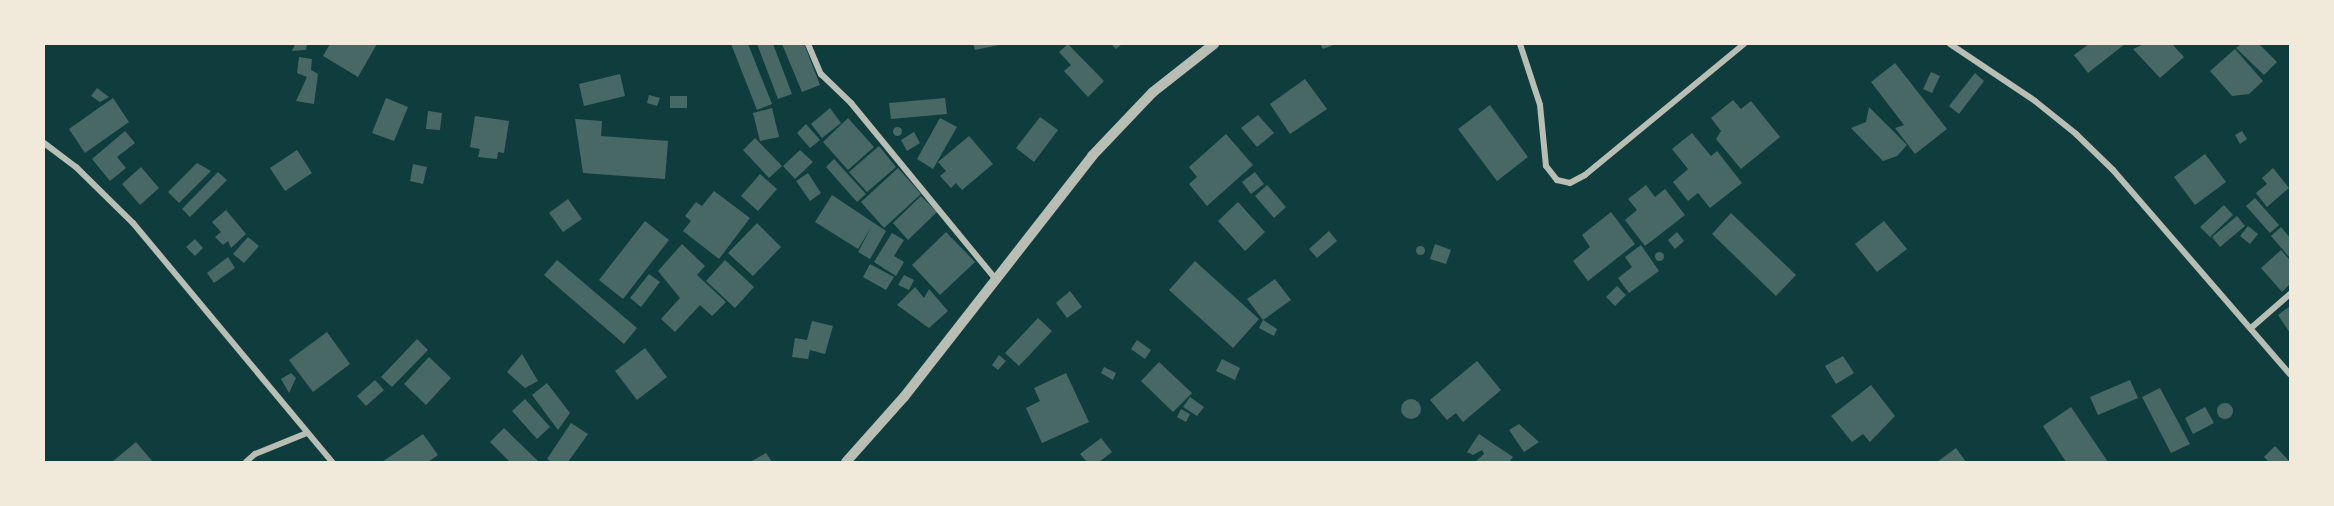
<!DOCTYPE html>
<html>
<head>
<meta charset="utf-8">
<style>
	body { margin:0 }
	#map { position:relative; width:2334px; height:506px; overflow:hidden; background:#0f3d3e; font-family:"Space Grotesk",sans-serif }
	div>[style] { position:absolute }
	.building>* { inset:0; background:#486865 }
	.round { border-radius:50% }
	.minor>* { height:6px; margin:-3px; padding:0 3px; transform-origin:3px; border-radius:3px; background:#b8beb3 }
	.tertiary>* { height:10px; margin:-5px; padding:0 5px; transform-origin:5px; border-radius:5px; background:#b8beb3 }
	span { translate:-50% -50%; white-space:nowrap; text-align:center; line-height:1.15; -webkit-text-stroke:4.5px #f1e9da; paint-order:stroke }
	.frame { position:absolute; inset:0; border:45px solid #f1e9da; pointer-events:none }
</style>
</head>
<body>
<div id="map">
	<div class="building">
		<i style="clip-path:polygon(295px 44px,307px 44px,306px 50px,292px 51px)"></i>
		<i style="clip-path:polygon(330px 44px,377px 44px,358px 77px,323px 56px)"></i>
		<i style="clip-path:polygon(731px 44px,748px 44px,772px 104px,757px 110px)"></i>
		<i style="clip-path:polygon(757px 44px,773px 44px,792px 94px,778px 99px)"></i>
		<i style="clip-path:polygon(782px 44px,804px 44px,820px 85px,802px 92px)"></i>
		<i style="clip-path:polygon(973px 44px,999px 44px,999px 45px,975px 50px)"></i>
		<i style="clip-path:polygon(1068px 44px,1104px 81px,1088px 97px,1064px 71px,1071px 65px,1059px 52px)"></i>
		<i style="clip-path:polygon(1111px 44px,1122px 44px,1116px 49px)"></i>
		<i style="clip-path:polygon(1320px 44px,1336px 44px,1323px 49px)"></i>
		<i style="clip-path:polygon(2089px 44px,2125px 44px,2088px 73px,2074px 55px)"></i>
		<i style="clip-path:polygon(2144px 44px,2172px 44px,2184px 57px,2160px 78px,2133px 49px)"></i>
		<i style="clip-path:polygon(2241px 44px,2259px 44px,2277px 62px,2264px 75px,2236px 48px)"></i>
		<i style="clip-path:polygon(2235px 49px,2263px 81px,2249px 94px,2232px 96px,2210px 71px)"></i>
		<i style="clip-path:polygon(299px 57px,312px 59px,311px 70px,318px 74px,314px 104px,296px 101px,307px 77px,297px 73px)"></i>
		<i style="clip-path:polygon(1895px 63px,1947px 129px,1915px 154px,1895px 128px,1904px 125px,1871px 82px)"></i>
		<i style="clip-path:polygon(1931px 72px,1940px 76px,1932px 93px,1923px 89px)"></i>
		<i style="clip-path:polygon(1975px 73px,1984px 81px,1959px 114px,1949px 106px)"></i>
		<i style="clip-path:polygon(620px 74px,625px 96px,584px 106px,579px 84px)"></i>
		<i style="clip-path:polygon(1305px 79px,1327px 109px,1290px 134px,1270px 104px)"></i>
		<i style="clip-path:polygon(97px 88px,109px 97px,100px 102px,91px 96px)"></i>
		<i style="clip-path:polygon(649px 95px,660px 98px,657px 106px,647px 103px)"></i>
		<i style="clip-path:polygon(670px 96px,687px 96px,687px 108px,670px 108px)"></i>
		<i style="clip-path:polygon(113px 98px,129px 122px,85px 153px,69px 129px)"></i>
		<i style="clip-path:polygon(386px 98px,408px 107px,394px 141px,372px 133px)"></i>
		<i style="clip-path:polygon(945px 98px,947px 114px,891px 119px,889px 103px)"></i>
		<i style="clip-path:polygon(1733px 100px,1741px 109px,1751px 101px,1780px 137px,1741px 169px,1716px 139px,1721px 131px,1711px 118px)"></i>
		<i style="clip-path:polygon(1490px 105px,1528px 157px,1497px 181px,1458px 129px)"></i>
		<i style="clip-path:polygon(1869px 107px,1907px 145px,1897px 156px,1883px 161px,1851px 128px,1866px 122px)"></i>
		<i style="clip-path:polygon(772px 108px,779px 137px,760px 141px,753px 113px)"></i>
		<i style="clip-path:polygon(830px 108px,841px 123px,822px 138px,811px 124px)"></i>
		<i style="clip-path:polygon(428px 111px,442px 113px,440px 130px,426px 129px)"></i>
		<i style="clip-path:polygon(1258px 115px,1274px 133px,1257px 147px,1241px 128px)"></i>
		<i style="clip-path:polygon(475px 116px,509px 121px,504px 153px,498px 152px,497px 159px,478px 157px,480px 149px,470px 147px)"></i>
		<i style="clip-path:polygon(1040px 117px,1058px 130px,1034px 162px,1016px 148px)"></i>
		<i style="clip-path:polygon(848px 118px,874px 147px,848px 170px,823px 142px)"></i>
		<i style="clip-path:polygon(940px 118px,957px 127px,933px 169px,917px 159px)"></i>
		<i style="clip-path:polygon(575px 119px,602px 121px,601px 136px,668px 141px,665px 179px,583px 173px)"></i>
		<i style="clip-path:polygon(806px 124px,820px 140px,810px 148px,797px 133px)"></i>
		<i class="round" style="left:892.5px;top:126.5px;width:9px;height:9px"></i>
		<i style="clip-path:polygon(125px 131px,135px 143px,117px 157px,126px 168px,110px 181px,92px 159px)"></i>
		<i style="clip-path:polygon(2242px 131px,2247px 139px,2240px 144px,2235px 135px)"></i>
		<i style="clip-path:polygon(914px 132px,920px 143px,907px 151px,901px 140px)"></i>
		<i style="clip-path:polygon(1692px 133px,1711px 156px,1717px 151px,1742px 183px,1710px 208px,1698px 193px,1688px 201px,1673px 182px,1688px 169px,1672px 149px)"></i>
		<i style="clip-path:polygon(1226px 134px,1253px 165px,1207px 206px,1189px 184px,1197px 177px,1189px 167px)"></i>
		<i style="clip-path:polygon(969px 136px,993px 164px,962px 190px,956px 183px,951px 188px,940px 176px,946px 171px,938px 162px)"></i>
		<i style="clip-path:polygon(755px 138px,782px 166px,769px 178px,743px 150px)"></i>
		<i style="clip-path:polygon(879px 146px,896px 167px,867px 192px,849px 172px)"></i>
		<i style="clip-path:polygon(297px 150px,312px 173px,285px 191px,270px 168px)"></i>
		<i style="clip-path:polygon(800px 150px,813px 162px,795px 179px,783px 166px)"></i>
		<i style="clip-path:polygon(2205px 154px,2226px 182px,2195px 205px,2174px 177px)"></i>
		<i style="clip-path:polygon(834px 159px,866px 194px,857px 202px,826px 167px)"></i>
		<i style="clip-path:polygon(197px 163px,211px 171px,179px 203px,168px 192px)"></i>
		<i style="clip-path:polygon(413px 164px,427px 167px,423px 184px,410px 181px)"></i>
		<i style="clip-path:polygon(141px 167px,159px 188px,140px 205px,122px 184px)"></i>
		<i style="clip-path:polygon(898px 168px,921px 194px,884px 228px,861px 202px)"></i>
		<i style="clip-path:polygon(2273px 168px,2289px 188px,2267px 207px,2256px 193px,2267px 184px,2262px 178px)"></i>
		<i style="clip-path:polygon(218px 172px,227px 180px,190px 217px,182px 209px)"></i>
		<i style="clip-path:polygon(1255px 172px,1264px 184px,1251px 194px,1242px 182px)"></i>
		<i style="clip-path:polygon(808px 173px,821px 193px,810px 201px,796px 181px)"></i>
		<i style="clip-path:polygon(760px 174px,777px 189px,758px 211px,741px 196px)"></i>
		<i style="clip-path:polygon(1267px 185px,1286px 207px,1274px 218px,1255px 196px)"></i>
		<i style="clip-path:polygon(1646px 185px,1655px 197px,1665px 189px,1685px 215px,1645px 246px,1625px 220px,1637px 210px,1628px 199px)"></i>
		<i style="clip-path:polygon(714px 191px,750px 218px,719px 259px,683px 231px,691px 221px,685px 216px,696px 202px,702px 206px)"></i>
		<i style="clip-path:polygon(832px 195px,886px 231px,870px 259px,858px 252px,872px 226px,858px 249px,815px 222px)"></i>
		<i style="clip-path:polygon(921px 196px,937px 212px,908px 240px,893px 223px)"></i>
		<i style="clip-path:polygon(2255px 198px,2279px 225px,2270px 233px,2246px 206px)"></i>
		<i style="clip-path:polygon(568px 199px,582px 219px,563px 232px,549px 213px)"></i>
		<i style="clip-path:polygon(1238px 202px,1265px 232px,1245px 251px,1218px 221px)"></i>
		<i style="clip-path:polygon(2224px 205px,2233px 215px,2210px 237px,2200px 227px)"></i>
		<i style="clip-path:polygon(226px 210px,246px 234px,231px 248px,228px 241px,223px 245px,215px 237px,221px 232px,212px 222px)"></i>
		<i style="clip-path:polygon(1611px 212px,1635px 244px,1588px 281px,1573px 261px,1590px 247px,1582px 235px)"></i>
		<i style="clip-path:polygon(1731px 213px,1796px 275px,1776px 296px,1712px 234px)"></i>
		<i style="clip-path:polygon(2237px 216px,2245px 226px,2220px 247px,2212px 237px)"></i>
		<i style="clip-path:polygon(645px 221px,669px 240px,623px 299px,599px 280px)"></i>
		<i style="clip-path:polygon(1884px 221px,1907px 249px,1877px 272px,1855px 244px)"></i>
		<i style="clip-path:polygon(757px 223px,781px 247px,753px 276px,728px 253px)"></i>
		<i style="clip-path:polygon(2248px 226px,2258px 234px,2250px 244px,2240px 236px)"></i>
		<i style="clip-path:polygon(2281px 227px,2290px 238px,2290px 258px,2271px 236px)"></i>
		<i style="clip-path:polygon(1329px 231px,1337px 241px,1317px 258px,1309px 249px)"></i>
		<i style="clip-path:polygon(946px 232px,975px 262px,940px 295px,912px 265px)"></i>
		<i style="clip-path:polygon(1677px 232px,1684px 241px,1675px 249px,1668px 240px)"></i>
		<i style="clip-path:polygon(892px 233px,904px 240px,894px 256px,904px 262px,896px 276px,874px 262px)"></i>
		<i style="clip-path:polygon(248px 237px,259px 246px,244px 263px,233px 254px)"></i>
		<i style="clip-path:polygon(195px 239px,203px 248px,195px 256px,186px 247px)"></i>
		<i style="clip-path:polygon(682px 244px,705px 266px,697px 275px,726px 302px,712px 316px,700px 305px,675px 332px,661px 319px,680px 298px,658px 271px)"></i>
		<i style="clip-path:polygon(1435px 244px,1451px 250px,1446px 264px,1430px 259px)"></i>
		<i style="clip-path:polygon(1641px 245px,1659px 271px,1629px 293px,1618px 278px,1632px 267px,1625px 257px)"></i>
		<i class="round" style="left:1415.5px;top:245.5px;width:9px;height:9px"></i>
		<i style="clip-path:polygon(2281px 250px,2290px 260px,2290px 284px,2282px 292px,2261px 268px)"></i>
		<i class="round" style="left:1654.5px;top:251.5px;width:9px;height:9px"></i>
		<i style="clip-path:polygon(228px 257px,235px 268px,214px 283px,207px 273px)"></i>
		<i style="clip-path:polygon(557px 260px,637px 328px,624px 344px,544px 275px)"></i>
		<i style="clip-path:polygon(725px 260px,754px 287px,735px 308px,706px 281px)"></i>
		<i style="clip-path:polygon(1195px 261px,1259px 319px,1233px 348px,1169px 290px)"></i>
		<i style="clip-path:polygon(870px 264px,894px 277px,886px 290px,863px 277px)"></i>
		<i style="clip-path:polygon(649px 274px,660px 282px,641px 307px,630px 298px)"></i>
		<i style="clip-path:polygon(904px 275px,914px 280px,909px 290px,898px 285px)"></i>
		<i style="clip-path:polygon(1275px 279px,1291px 300px,1263px 320px,1247px 299px)"></i>
		<i style="clip-path:polygon(1617px 286px,1626px 295px,1615px 306px,1606px 297px)"></i>
		<i style="clip-path:polygon(915px 287px,924px 298px,929px 289px,948px 311px,929px 328px,897px 305px)"></i>
		<i style="clip-path:polygon(1070px 291px,1082px 307px,1067px 318px,1056px 303px)"></i>
		<i style="clip-path:polygon(2290px 306px,2290px 333px,2278px 315px)"></i>
		<i style="clip-path:polygon(1038px 318px,1052px 331px,1019px 366px,1005px 353px)"></i>
		<i style="clip-path:polygon(1263px 320px,1277px 329px,1274px 336px,1259px 328px)"></i>
		<i style="clip-path:polygon(812px 321px,833px 326px,825px 354px,810px 350px,808px 359px,792px 357px,795px 338px,807px 340px)"></i>
		<i style="clip-path:polygon(327px 332px,350px 364px,313px 392px,289px 360px)"></i>
		<i style="clip-path:polygon(417px 339px,428px 350px,392px 387px,381px 377px)"></i>
		<i style="clip-path:polygon(1137px 340px,1151px 350px,1145px 359px,1131px 349px)"></i>
		<i style="clip-path:polygon(645px 348px,667px 377px,637px 400px,615px 371px)"></i>
		<i style="clip-path:polygon(522px 354px,538px 381px,525px 388px,507px 372px)"></i>
		<i style="clip-path:polygon(999px 355px,1006px 361px,998px 370px,992px 365px)"></i>
		<i style="clip-path:polygon(1843px 356px,1854px 373px,1836px 384px,1825px 366px)"></i>
		<i style="clip-path:polygon(429px 357px,451px 378px,426px 405px,404px 384px)"></i>
		<i style="clip-path:polygon(1222px 359px,1240px 368px,1235px 380px,1216px 371px)"></i>
		<i style="clip-path:polygon(1477px 361px,1501px 390px,1463px 422px,1456px 413px,1447px 420px,1430px 400px)"></i>
		<i style="clip-path:polygon(1159px 362px,1192px 393px,1173px 412px,1141px 381px)"></i>
		<i style="clip-path:polygon(1104px 367px,1116px 373px,1113px 380px,1101px 373px)"></i>
		<i style="clip-path:polygon(291px 373px,296px 378px,289px 393px,281px 379px)"></i>
		<i style="clip-path:polygon(1066px 373px,1089px 422px,1042px 443px,1026px 408px,1040px 401px,1034px 388px)"></i>
		<i style="clip-path:polygon(375px 380px,384px 390px,366px 406px,357px 396px)"></i>
		<i style="clip-path:polygon(2130px 380px,2138px 398px,2098px 415px,2090px 397px)"></i>
		<i style="clip-path:polygon(547px 383px,570px 413px,558px 430px,532px 395px)"></i>
		<i style="clip-path:polygon(1871px 385px,1895px 416px,1870px 442px,1863px 434px,1852px 442px,1831px 416px)"></i>
		<i style="clip-path:polygon(2160px 388px,2190px 444px,2171px 453px,2142px 397px)"></i>
		<i style="clip-path:polygon(1190px 397px,1204px 407px,1197px 416px,1183px 407px)"></i>
		<i style="clip-path:polygon(525px 399px,550px 427px,537px 439px,512px 411px)"></i>
		<i class="round" style="left:1401px;top:399px;width:20px;height:20px"></i>
		<i class="round" style="left:2217px;top:403px;width:16px;height:16px"></i>
		<i style="clip-path:polygon(2071px 407px,2108px 462px,2066px 462px,2043px 426px)"></i>
		<i style="clip-path:polygon(2205px 407px,2214px 423px,2193px 434px,2185px 418px)"></i>
		<i style="clip-path:polygon(1181px 409px,1190px 414px,1186px 422px,1177px 417px)"></i>
		<i style="clip-path:polygon(571px 423px,588px 434px,568px 462px,552px 462px,547px 459px)"></i>
		<i style="clip-path:polygon(1519px 424px,1539px 442px,1524px 452px,1509px 430px)"></i>
		<i style="clip-path:polygon(504px 428px,539px 462px,510px 462px,490px 442px)"></i>
		<i style="clip-path:polygon(423px 434px,438px 455px,428px 462px,382px 462px)"></i>
		<i style="clip-path:polygon(1479px 434px,1513px 457px,1509px 462px,1475px 462px,1484px 454px,1482px 450px,1473px 455px,1467px 452px)"></i>
		<i style="clip-path:polygon(1101px 438px,1112px 452px,1099px 462px,1087px 462px,1080px 454px)"></i>
		<i style="clip-path:polygon(136px 442px,153px 462px,112px 462px)"></i>
		<i style="clip-path:polygon(2275px 446px,2290px 462px,2269px 462px,2264px 457px)"></i>
		<i style="clip-path:polygon(1956px 448px,1966px 462px,1937px 462px)"></i>
		<i style="clip-path:polygon(766px 453px,772px 462px,750px 462px)"></i>
	</div>
	<div class="minor">
		<i style="left:808px;top:44px;width:33px;rotate:67deg"></i>
		<i style="left:821px;top:74px;width:42px;rotate:44deg"></i>
		<i style="left:851px;top:103px;width:230px;rotate:50.6deg"></i>
		<i style="left:1520px;top:44px;width:64px;rotate:71.8deg"></i>
		<i style="left:1540px;top:105px;width:61px;rotate:84.4deg"></i>
		<i style="left:1546px;top:166px;width:18px;rotate:52deg"></i>
		<i style="left:1557px;top:180px;width:13px;rotate:13deg"></i>
		<i style="left:1570px;top:183px;width:17px;rotate:-28deg"></i>
		<i style="left:1585px;top:175px;width:206px;rotate:-39.5deg"></i>
		<i style="left:1950px;top:44px;width:102px;rotate:33.8deg"></i>
		<i style="left:2035px;top:101px;width:53px;rotate:38.8deg"></i>
		<i style="left:2076px;top:134px;width:52px;rotate:44.2deg"></i>
		<i style="left:2113px;top:170px;width:270px;rotate:49.1deg"></i>
		<i style="left:44px;top:143px;width:40px;rotate:37deg"></i>
		<i style="left:76px;top:167px;width:80px;rotate:44.5deg"></i>
		<i style="left:133px;top:223px;width:311px;rotate:50.2deg"></i>
		<i style="left:2251px;top:328px;width:52px;rotate:-41.1deg"></i>
		<i style="left:246px;top:462px;width:12px;rotate:-42deg"></i>
		<i style="left:255px;top:454px;width:56px;rotate:-22deg"></i>
	</div>
	<div class="tertiary">
		<i style="left:846px;top:462px;width:87px;rotate:-48.3deg"></i>
		<i style="left:904px;top:397px;width:306px;rotate:-52deg"></i>
		<i style="left:1092px;top:156px;width:88px;rotate:-46.4deg"></i>
		<i style="left:1153px;top:92px;width:78px;rotate:-38.2deg"></i>
	</div>
	<div class="frame"></div>
</div>
</body>
</html>
